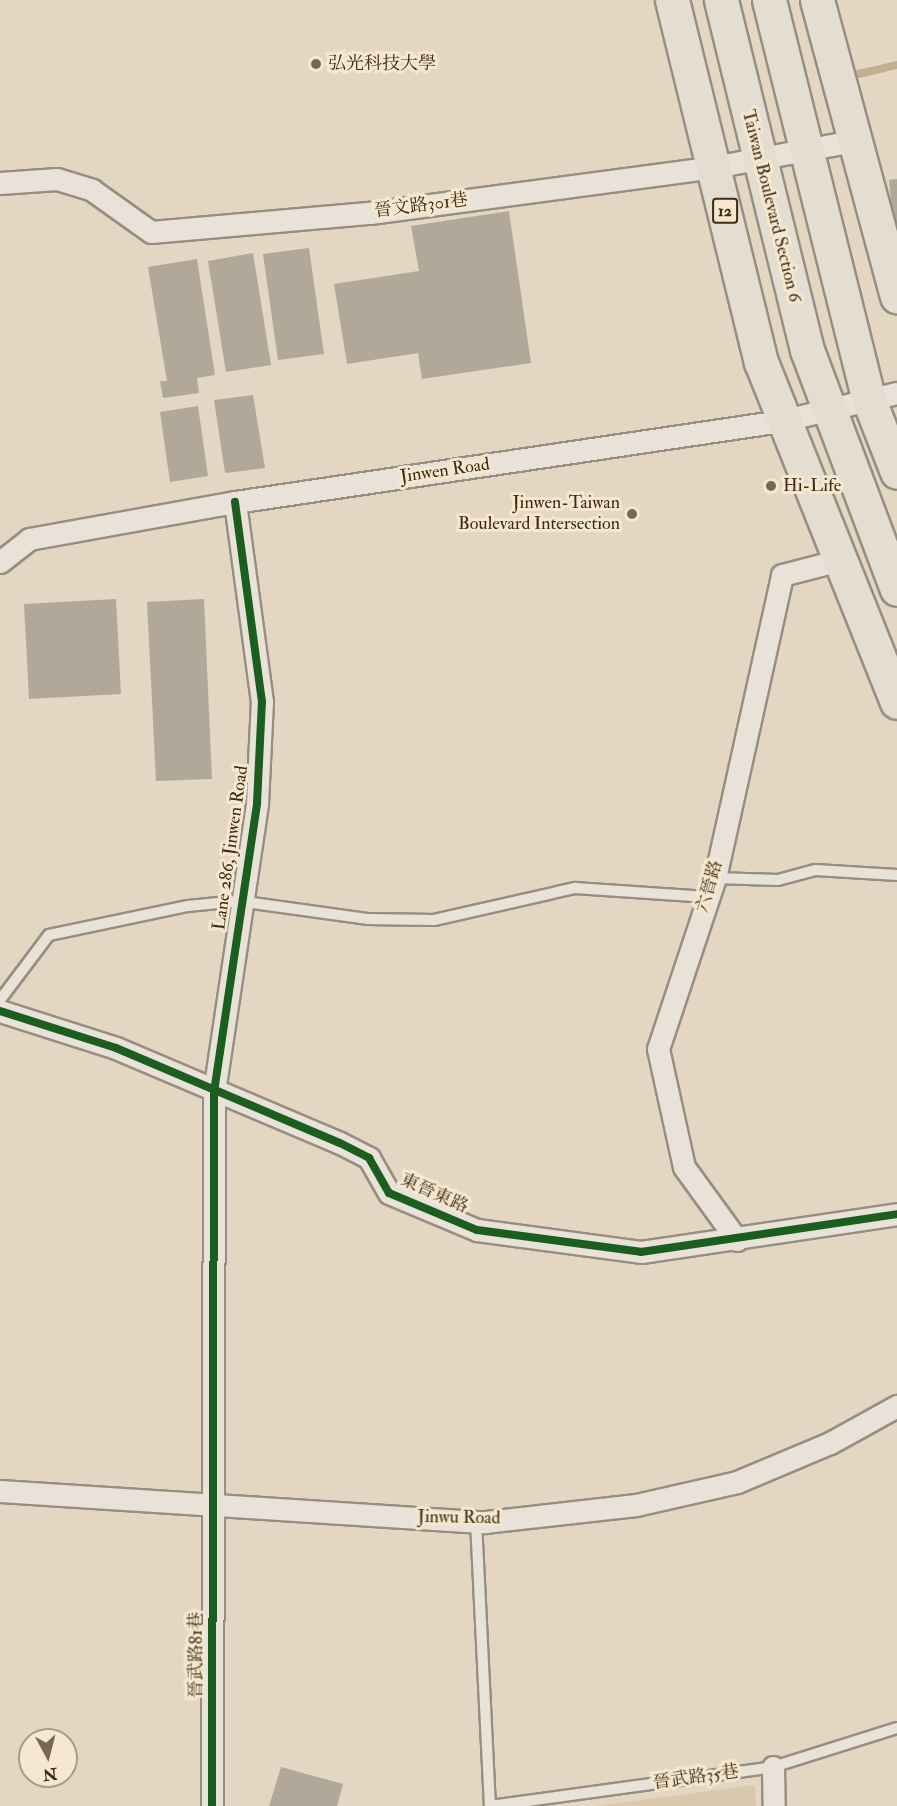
<!DOCTYPE html>
<meta charset="utf-8">
<style>
body{margin:0}
#map{position:relative;width:897px;height:1806px;overflow:hidden;background:#e3d6c3;font-family:"IM FELL Double Pica","Noto Serif TC",serif}
div>[style]{position:absolute}
[style*='--x']{left:calc(var(--x)*1px);top:calc(var(--y)*1px);width:calc(var(--w)*1px);rotate:calc(var(--a)*1deg)}
.green>*{inset:0;background:#dac8ac}
.stream>*{height:8px;margin:-4px;padding:0 4px;transform-origin:4px;border-radius:4px;background:#c2b093}
.building>*{inset:0;background:#b2a899}
.roads{filter:drop-shadow(2px 0 #988e80) drop-shadow(-2px 0 #988e80) drop-shadow(0 2px #988e80) drop-shadow(0 -2px #988e80)}
.lane>*{height:10px;margin:-5px;padding:0 5px;transform-origin:5px;border-radius:5px;background:#e8e2d8}
.street>*{height:21px;margin:-10.5px;padding:0 10.5px;transform-origin:10.5px;border-radius:10.5px;background:#e8e2d8}
.primary>*{height:33px;margin:-16.5px;padding:0 16.5px;transform-origin:16.5px;border-radius:16.5px;background:#e4ddd2}
.cycleway>*{height:8px;margin:-4px;padding:0 4px;transform-origin:4px;border-radius:4px;background:#1b5e20}
.dots>*{width:16px;height:16px;translate:-50% -50%;box-sizing:border-box;border:3px solid #f5e7d0;border-radius:50%}
span{translate:-50% -50%;white-space:nowrap;text-align:center;line-height:1.15;-webkit-text-stroke:6px #f5e7d0;paint-order:stroke}
.shield-label span{padding:2px 4px;background:#f5e7d0;border:2px solid;border-radius:4px;-webkit-text-stroke-width:0}
.shield-label{font-size:16px;color:#3f2c10;font-weight:700}
.poi-label{font-size:18px;color:#3f2c10}
.left{translate:0 -50%;text-align:left}
.right{translate:-100% -50%;text-align:right}
.street-label{font-size:18px;color:#3f2c10}
.north{position:absolute;left:18px;top:1728px;width:60px;height:60px;box-sizing:border-box;background:#f5e7d0;border:2px solid #ac9c83;border-radius:50%;rotate:173deg;font-size:16px;font-weight:700;line-height:24px;text-align:center;color:#3f2c10}
.north::after{content:'';display:block;margin:auto;width:21px;height:27px;background:#78684f;clip-path:polygon(50% 0,100% 100%,50% 72%,0 100%)}
</style>
<div id="map">
<div class="green">
<i style="clip-path:polygon(755px 1785px,756px 1806px,596px 1806px)"></i>
</div>
<div class="stream">
<i style="--x:850;--y:76;--w:48;--a:-13.2"></i>
</div>
<div class="building">
<i style="clip-path:polygon(897px 179px,897px 245px,895px 245px,889px 180px)"></i>
<i style="clip-path:polygon(509px 211px,531px 363px,422px 379px,418px 353px,347px 364px,334px 284px,419px 271px,411px 226px)"></i>
<i style="clip-path:polygon(309px 248px,324px 354px,278px 360px,263px 254px)"></i>
<i style="clip-path:polygon(253px 253px,271px 365px,226px 372px,208px 261px)"></i>
<i style="clip-path:polygon(197px 259px,215px 375px,197px 378px,199px 393px,163px 398px,160px 381px,167px 381px,148px 267px)"></i>
<i style="clip-path:polygon(253px 395px,265px 468px,225px 473px,214px 400px)"></i>
<i style="clip-path:polygon(198px 406px,208px 476px,170px 482px,160px 412px)"></i>
<i style="clip-path:polygon(116px 599px,121px 694px,29px 699px,24px 604px)"></i>
<i style="clip-path:polygon(204px 599px,212px 779px,156px 781px,147px 602px)"></i>
<i style="clip-path:polygon(281px 1767px,343px 1784px,337px 1806px,269px 1806px)"></i>
</div>
<div class="roads">
<div class="lane">
<i style="--x:715;--y:878;--w:63;--a:1.8"></i>
<i style="--x:778;--y:880;--w:39;--a:-15"></i>
<i style="--x:816;--y:870;--w:81;--a:3.5"></i>
<i style="--x:0;--y:1000;--w:81;--a:-53"></i>
<i style="--x:49;--y:935;--w:142;--a:-11.8"></i>
<i style="--x:188;--y:906;--w:50;--a:-5.7"></i>
<i style="--x:238;--y:901;--w:130;--a:7.9"></i>
<i style="--x:367;--y:919;--w:67;--a:0.9"></i>
<i style="--x:434;--y:920;--w:145;--a:-12.8"></i>
<i style="--x:575;--y:888;--w:133;--a:3.9"></i>
<i style="--x:476;--y:1521;--w:285;--a:87.2"></i>
<i style="--x:490;--y:1806;--w:286;--a:-7.8"></i>
<i style="--x:773;--y:1767;--w:130;--a:-17.5"></i>
</div>
<div class="street">
<i style="--x:0;--y:183;--w:57;--a:-4"></i>
<i style="--x:57;--y:179;--w:37;--a:17"></i>
<i style="--x:92;--y:190;--w:72;--a:35.4"></i>
<i style="--x:151;--y:232;--w:220;--a:-5"></i>
<i style="--x:370;--y:213;--w:347;--a:-7.6"></i>
<i style="--x:714;--y:167;--w:141;--a:-10.6"></i>
<i style="--x:0;--y:562;--w:37;--a:-38"></i>
<i style="--x:29;--y:539;--w:209;--a:-10.2"></i>
<i style="--x:235;--y:502;--w:552;--a:-8.44"></i>
<i style="--x:781;--y:421;--w:119;--a:-13.6"></i>
<i style="--x:0;--y:1011;--w:122;--a:17.7"></i>
<i style="--x:116;--y:1048;--w:243;--a:23"></i>
<i style="--x:340;--y:1143;--w:33;--a:27"></i>
<i style="--x:369;--y:1158;--w:40;--a:60.3"></i>
<i style="--x:389;--y:1193;--w:95;--a:22.8"></i>
<i style="--x:477;--y:1230;--w:165;--a:7.6"></i>
<i style="--x:641;--y:1252;--w:259;--a:-8.4"></i>
<i style="--x:737;--y:1240;--w:90;--a:-126"></i>
<i style="--x:684;--y:1167;--w:121;--a:-102.4"></i>
<i style="--x:658;--y:1049;--w:180;--a:-71.6"></i>
<i style="--x:715;--y:878;--w:310;--a:-77.5"></i>
<i style="--x:782;--y:575;--w:60;--a:-14.5"></i>
<i style="--x:0;--y:1491;--w:486;--a:3.7"></i>
<i style="--x:485;--y:1522;--w:152;--a:-6.4"></i>
<i style="--x:636;--y:1505;--w:104;--a:-12.8"></i>
<i style="--x:737;--y:1482;--w:101;--a:-22.8"></i>
<i style="--x:830;--y:1443;--w:77;--a:-28.9"></i>
<i style="--x:773;--y:1767;--w:39;--a:89"></i>
<i style="--x:212;--y:1806;--w:714;--a:-89.84"></i>
<i style="--x:214;--y:1092;--w:292;--a:-81.5"></i>
<i style="--x:257;--y:803;--w:101;--a:-87.2"></i>
<i style="--x:262;--y:702;--w:202;--a:-97.7"></i>
</div>
<div class="primary">
<i style="--x:672;--y:0;--w:373;--a:76.2"></i>
<i style="--x:761;--y:362;--w:366;--a:68.2"></i>
<i style="--x:721;--y:0;--w:360;--a:76.2"></i>
<i style="--x:807;--y:350;--w:255;--a:69.4"></i>
<i style="--x:769;--y:0;--w:412;--a:76"></i>
<i style="--x:869;--y:400;--w:77;--a:68.7"></i>
<i style="--x:817;--y:0;--w:307;--a:74.9"></i>
</div>
</div>
<div class="cycleway">
<i style="--x:0;--y:1011;--w:122;--a:17.7"></i>
<i style="--x:116;--y:1048;--w:243;--a:23"></i>
<i style="--x:340;--y:1143;--w:33;--a:27"></i>
<i style="--x:369;--y:1158;--w:40;--a:60.3"></i>
<i style="--x:389;--y:1193;--w:95;--a:22.8"></i>
<i style="--x:477;--y:1230;--w:165;--a:7.6"></i>
<i style="--x:641;--y:1252;--w:259;--a:-8.4"></i>
<i style="--x:212;--y:1806;--w:714;--a:-89.84"></i>
<i style="--x:214;--y:1092;--w:292;--a:-81.5"></i>
<i style="--x:257;--y:803;--w:101;--a:-87.2"></i>
<i style="--x:262;--y:702;--w:202;--a:-97.7"></i>
</div>
<div class="dots">
<i style="left:316px;top:64px;background:#78684f"></i>
<i style="left:771px;top:486px;background:#78684f"></i>
<i style="left:632px;top:514px;background:#78684f"></i>
</div>
<div class="shield-label">
<span style="left:725px;top:211px">12</span>
</div>
<div class="poi-label">
<span class="left" style="left:328px;top:64px">弘光科技大學</span>
<span class="left" style="left:783px;top:486px">Hi-Life</span>
<span class="right" style="left:620px;top:514px">Jinwen-Taiwan<br>Boulevard Intersection</span>
</div>
<div class="street-label">
<span style="left:421px;top:206px;rotate:-7deg">晉文路301巷</span>
<span style="left:771px;top:206px;rotate:76deg">Taiwan Boulevard Section 6</span>
<span style="left:445px;top:471px;rotate:-8deg">Jinwen Road</span>
<span style="left:231px;top:848px;rotate:-82deg">Lane 286, Jinwen Road</span>
<span style="left:710px;top:887px;rotate:-74deg">六晉路</span>
<span style="left:434px;top:1194px;rotate:24deg">東晉東路</span>
<span style="left:459px;top:1518px;rotate:1deg">Jinwu Road</span>
<span style="left:197px;top:1655px;rotate:-90deg">晉武路81巷</span>
<span style="left:696px;top:1778px;rotate:-8deg">晉武路35巷</span>
</div>
<div class="north">N</div>
</div>
